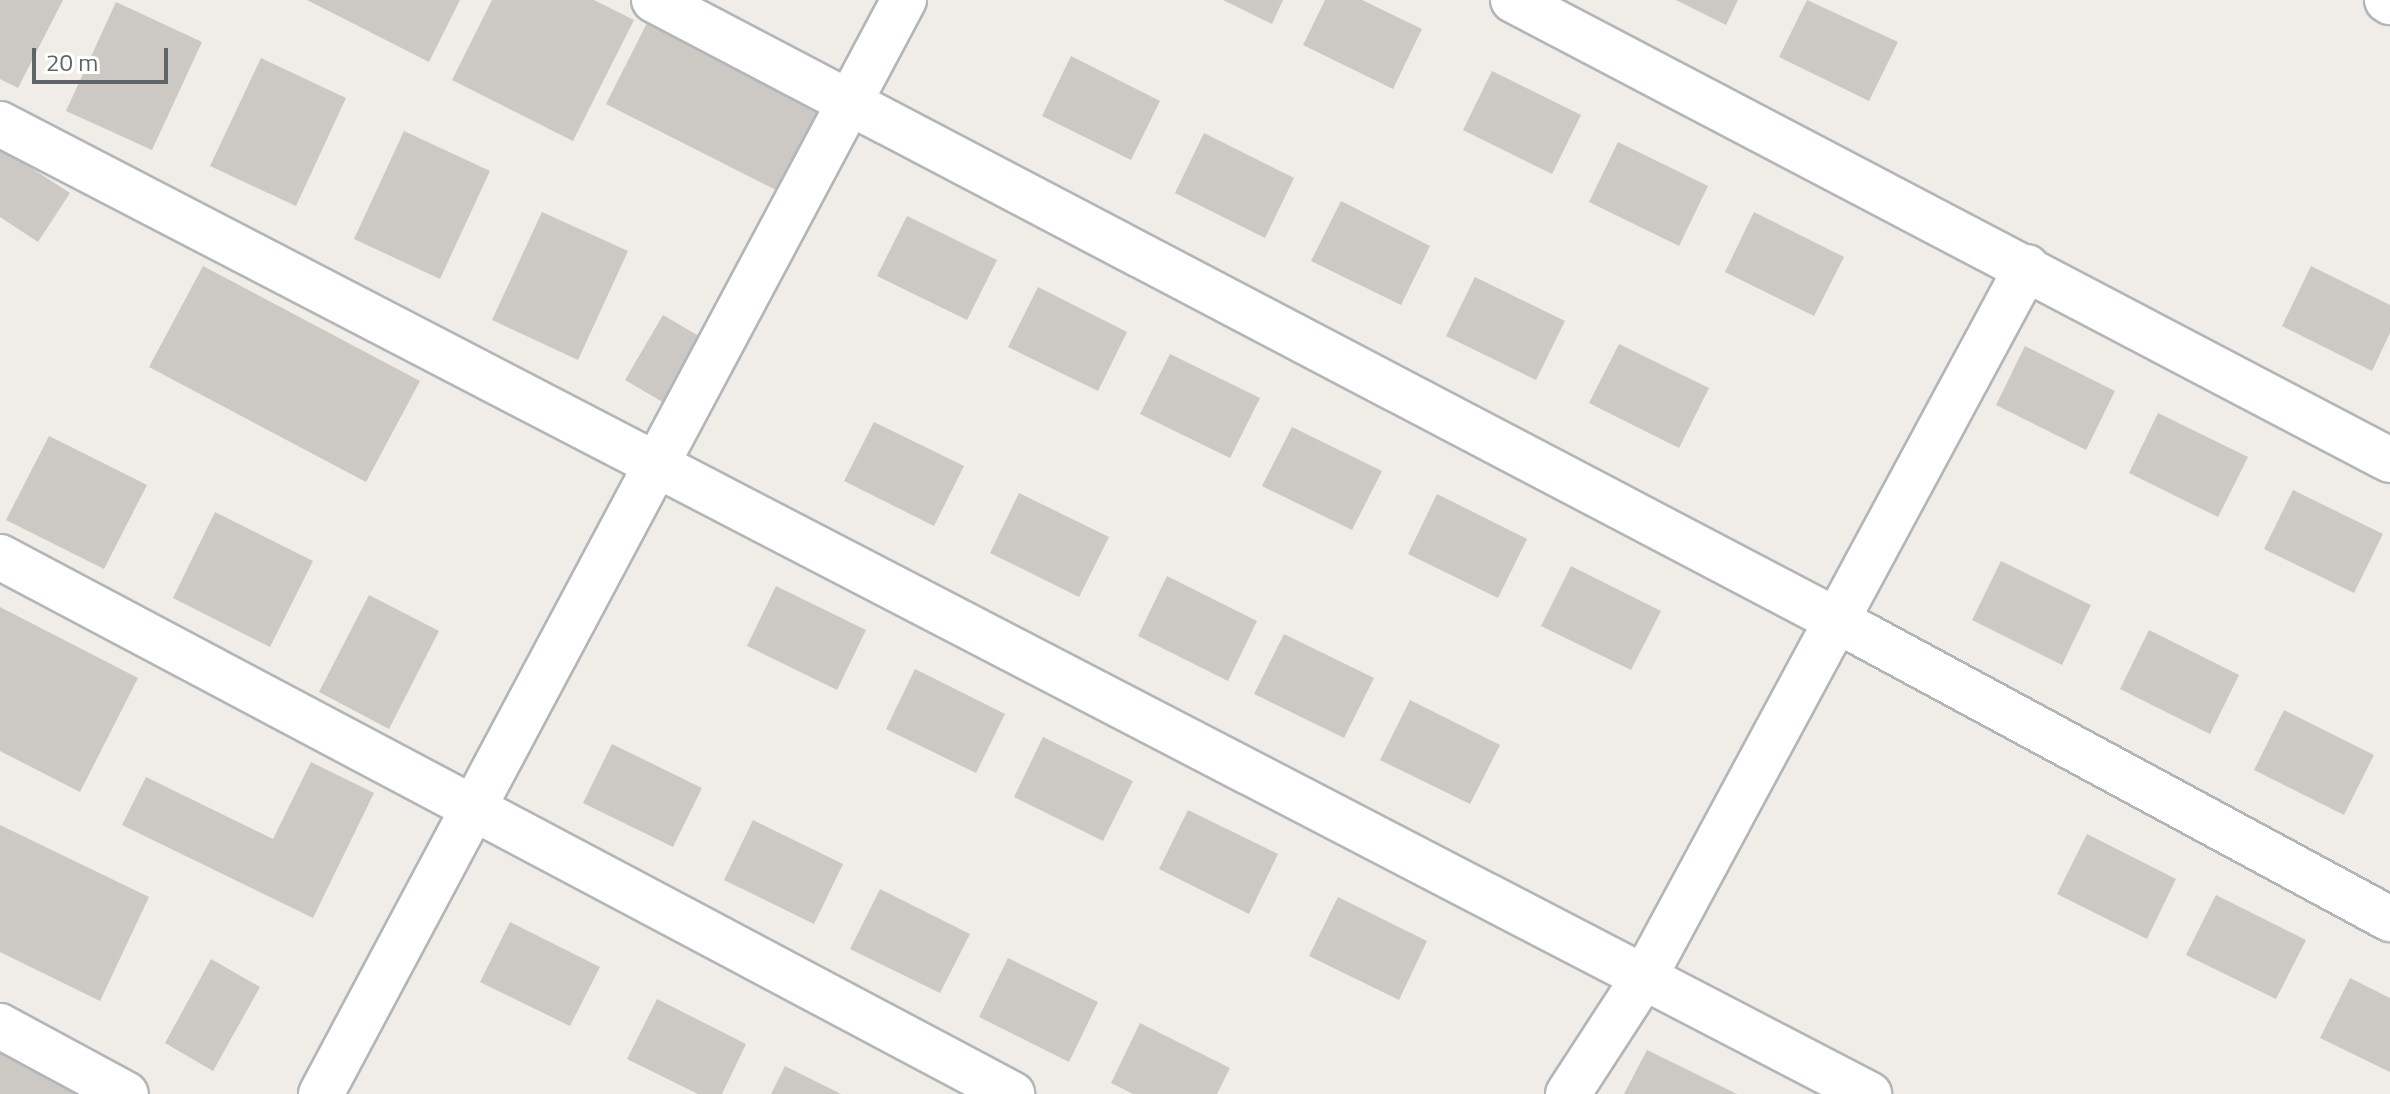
<!DOCTYPE html>
<style>
body{margin:0}
#map{position:relative;width:2390px;height:1094px;overflow:hidden;background:#f0ede8;font-family:"Titillium Web",sans-serif}
div>[style]{position:absolute}
[style*='--x']{left:calc(var(--x)*1px);top:calc(var(--y)*1px);width:calc(var(--w)*1px);rotate:calc(var(--a)*1deg)}
.building>*{inset:0;background:#ccc8c4}
.roads{filter:drop-shadow(2px 0 #b3b6b9) drop-shadow(-2px 0 #b3b6b9) drop-shadow(0 2px #b3b6b9) drop-shadow(0 -2px #b3b6b9)}
.minor>*{height:44px;margin:-22px;padding:0 22px;transform-origin:22px;border-radius:22px;background:#fff}
.tertiary>*{height:44px;margin:-22px;padding:0 22px;transform-origin:22px;border-radius:22px;background:#fff}
span{translate:-50% -50%;white-space:nowrap;text-align:center;line-height:1.15;-webkit-text-stroke:6px #fff;paint-order:stroke}
.scale{position:absolute;left:32px;top:48px;width:136px;height:36px;box-sizing:border-box;border:4px solid #5f6467;border-top:0;padding-left:10px;font-size:24px;line-height:28px;white-space:nowrap;color:#5f6467;-webkit-text-stroke:6px #fff;paint-order:stroke}
</style>
<div id="map">
<div class="building">
<i style="clip-path:polygon(0 0,63px 0,18px 88px,0 79px)"></i>
<i style="clip-path:polygon(307px 0,460px 0,429px 62px)"></i>
<i style="clip-path:polygon(492px 0,594px 0,634px 20px,573px 141px,452px 80px)"></i>
<i style="clip-path:polygon(1223px 0,1283px 0,1272px 24px)"></i>
<i style="clip-path:polygon(1325px 0,1362px 0,1422px 29px,1393px 89px,1303px 45px)"></i>
<i style="clip-path:polygon(1676px 0,1738px 0,1726px 25px)"></i>
<i style="clip-path:polygon(1807px 0,1898px 42px,1869px 101px,1779px 57px)"></i>
<i style="clip-path:polygon(116px 2px,202px 42px,152px 150px,66px 111px)"></i>
<i style="clip-path:polygon(649px 19px,821px 107px,778px 191px,606px 104px)"></i>
<i style="clip-path:polygon(1071px 56px,1160px 101px,1131px 160px,1042px 116px)"></i>
<i style="clip-path:polygon(261px 58px,346px 98px,296px 206px,210px 166px)"></i>
<i style="clip-path:polygon(1492px 71px,1581px 115px,1552px 174px,1463px 130px)"></i>
<i style="clip-path:polygon(404px 131px,490px 171px,440px 279px,354px 239px)"></i>
<i style="clip-path:polygon(1204px 133px,1294px 178px,1265px 238px,1175px 193px)"></i>
<i style="clip-path:polygon(1618px 142px,1708px 186px,1679px 246px,1589px 202px)"></i>
<i style="clip-path:polygon(0 148px,70px 193px,38px 242px,0 217px)"></i>
<i style="clip-path:polygon(1341px 201px,1430px 246px,1401px 305px,1311px 261px)"></i>
<i style="clip-path:polygon(542px 212px,628px 251px,578px 360px,492px 320px)"></i>
<i style="clip-path:polygon(1754px 212px,1844px 257px,1814px 316px,1725px 272px)"></i>
<i style="clip-path:polygon(907px 216px,997px 260px,967px 320px,877px 276px)"></i>
<i style="clip-path:polygon(203px 266px,420px 381px,366px 482px,149px 367px)"></i>
<i style="clip-path:polygon(2311px 266px,2390px 305px,2390px 333px,2372px 371px,2282px 326px)"></i>
<i style="clip-path:polygon(1475px 277px,1565px 321px,1536px 380px,1446px 336px)"></i>
<i style="clip-path:polygon(1038px 287px,1127px 332px,1098px 391px,1008px 347px)"></i>
<i style="clip-path:polygon(663px 315px,704px 339px,666px 404px,625px 380px)"></i>
<i style="clip-path:polygon(1619px 344px,1709px 388px,1679px 448px,1589px 403px)"></i>
<i style="clip-path:polygon(2025px 346px,2115px 391px,2086px 450px,1996px 405px)"></i>
<i style="clip-path:polygon(1170px 354px,1260px 398px,1230px 458px,1140px 414px)"></i>
<i style="clip-path:polygon(2158px 413px,2248px 457px,2218px 517px,2129px 473px)"></i>
<i style="clip-path:polygon(874px 422px,964px 466px,934px 526px,844px 481px)"></i>
<i style="clip-path:polygon(1292px 427px,1382px 471px,1352px 530px,1262px 486px)"></i>
<i style="clip-path:polygon(49px 436px,147px 485px,104px 569px,6px 520px)"></i>
<i style="clip-path:polygon(2293px 490px,2383px 534px,2354px 593px,2264px 549px)"></i>
<i style="clip-path:polygon(1019px 493px,1109px 537px,1079px 597px,990px 553px)"></i>
<i style="clip-path:polygon(1437px 494px,1527px 539px,1498px 598px,1408px 554px)"></i>
<i style="clip-path:polygon(215px 512px,313px 561px,270px 647px,173px 598px)"></i>
<i style="clip-path:polygon(2001px 561px,2091px 605px,2062px 665px,1972px 620px)"></i>
<i style="clip-path:polygon(1571px 566px,1661px 611px,1631px 670px,1541px 626px)"></i>
<i style="clip-path:polygon(1167px 576px,1257px 621px,1228px 681px,1138px 636px)"></i>
<i style="clip-path:polygon(776px 586px,866px 630px,837px 690px,747px 646px)"></i>
<i style="clip-path:polygon(369px 595px,439px 631px,389px 729px,319px 692px)"></i>
<i style="clip-path:polygon(0 607px,138px 678px,80px 792px,0 751px)"></i>
<i style="clip-path:polygon(2149px 630px,2239px 675px,2210px 734px,2120px 689px)"></i>
<i style="clip-path:polygon(1284px 634px,1374px 678px,1344px 738px,1254px 694px)"></i>
<i style="clip-path:polygon(915px 669px,1005px 714px,976px 773px,886px 729px)"></i>
<i style="clip-path:polygon(1410px 700px,1500px 745px,1470px 804px,1380px 760px)"></i>
<i style="clip-path:polygon(2284px 710px,2374px 755px,2344px 815px,2254px 770px)"></i>
<i style="clip-path:polygon(1043px 737px,1133px 781px,1103px 841px,1014px 797px)"></i>
<i style="clip-path:polygon(612px 744px,702px 788px,673px 847px,583px 803px)"></i>
<i style="clip-path:polygon(311px 762px,374px 793px,313px 918px,122px 825px,146px 777px,273px 839px)"></i>
<i style="clip-path:polygon(1188px 810px,1278px 854px,1249px 914px,1159px 869px)"></i>
<i style="clip-path:polygon(753px 820px,843px 864px,814px 924px,724px 880px)"></i>
<i style="clip-path:polygon(0 825px,149px 897px,100px 1001px,0 952px)"></i>
<i style="clip-path:polygon(2087px 834px,2176px 879px,2147px 939px,2057px 894px)"></i>
<i style="clip-path:polygon(880px 889px,970px 934px,940px 993px,850px 949px)"></i>
<i style="clip-path:polygon(2216px 895px,2306px 940px,2276px 999px,2186px 955px)"></i>
<i style="clip-path:polygon(1338px 897px,1427px 941px,1399px 1000px,1309px 956px)"></i>
<i style="clip-path:polygon(510px 922px,600px 967px,570px 1026px,480px 982px)"></i>
<i style="clip-path:polygon(1008px 958px,1098px 1002px,1069px 1062px,979px 1017px)"></i>
<i style="clip-path:polygon(211px 959px,260px 987px,213px 1071px,165px 1043px)"></i>
<i style="clip-path:polygon(2350px 978px,2390px 998px,2390px 1072px,2320px 1038px)"></i>
<i style="clip-path:polygon(657px 999px,746px 1044px,722px 1094px,698px 1094px,627px 1059px)"></i>
<i style="clip-path:polygon(1140px 1023px,1230px 1068px,1217px 1094px,1133px 1094px,1111px 1083px)"></i>
<i style="clip-path:polygon(0 1049px,83px 1094px,0 1094px)"></i>
<i style="clip-path:polygon(1647px 1050px,1737px 1094px,1624px 1094px)"></i>
<i style="clip-path:polygon(785px 1066px,841px 1094px,771px 1094px)"></i>
</div>
<div class="roads">
<div class="minor">
<i style="--x:654;--y:0;--w:1335;--a:27.68"></i>
<i style="--x:1836;--y:620;--w:630;--a:28.36"></i>
<i style="--x:1513;--y:0;--w:990;--a:27.68"></i>
<i style="--x:2387;--y:0;--w:4;--a:34"></i>
<i style="--x:0;--y:124;--w:2106;--a:27.43"></i>
<i style="--x:0;--y:557;--w:1146;--a:27.95"></i>
<i style="--x:0;--y:1026;--w:143;--a:28.4"></i>
<i style="--x:1568;--y:1094;--w:143;--a:-57"></i>
<i style="--x:1646;--y:974;--w:803;--a:-61.68"></i>
</div>
<div class="tertiary">
<i style="--x:321;--y:1094;--w:1240;--a:-61.95"></i>
</div>
</div>
<div class="scale">20 m</div>
</div>
